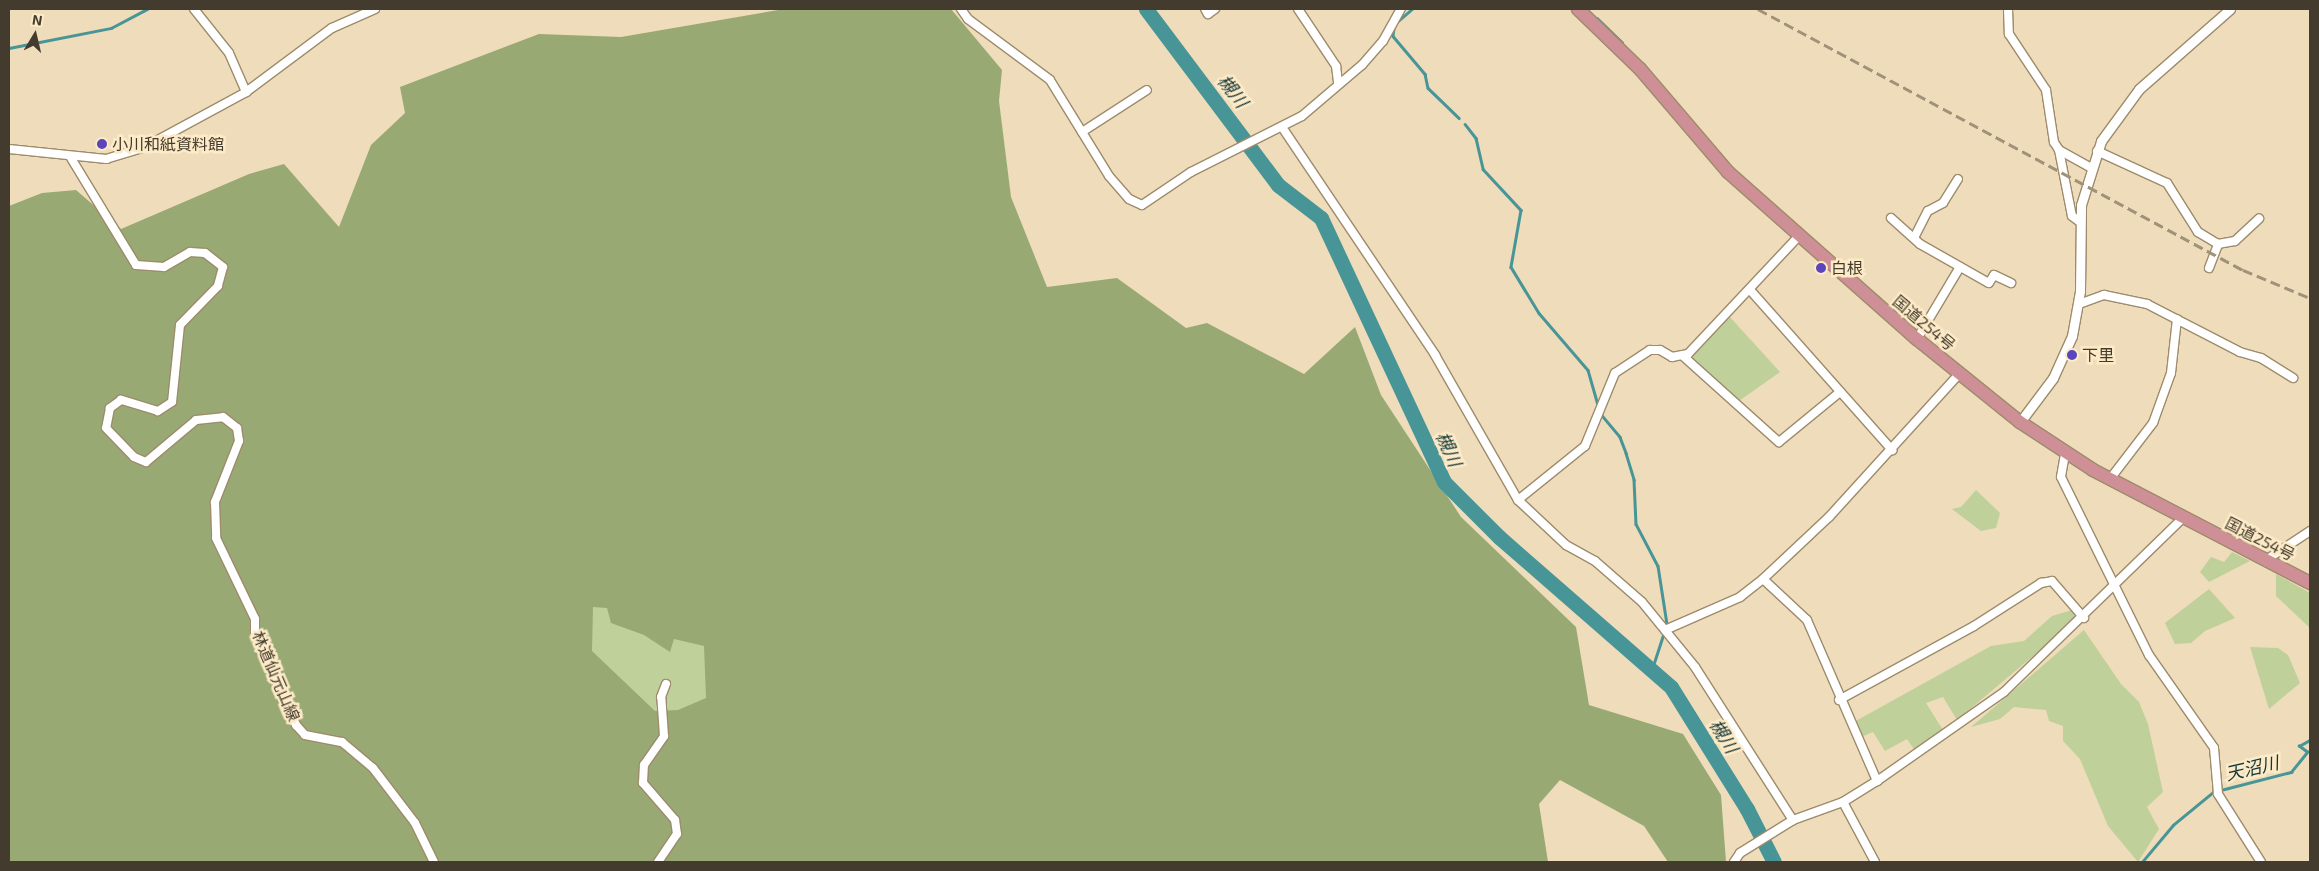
<!DOCTYPE html>
<meta charset="utf-8">
<style>
body{margin:0}
#map{position:relative;width:2319px;height:871px;overflow:hidden;background:#efdcba;font-family:"Exo 2","Noto Sans JP",sans-serif}
div>[style]{position:absolute}
[style*='--x']{left:calc(var(--x)*1px);top:calc(var(--y)*1px);width:calc(var(--w)*1px);rotate:calc(var(--a)*1deg)}
.green>*{inset:0;background:#bfd09b}
.forest>*{inset:0;background:#99a974}
.stream>*{height:2.5px;margin:-1.25px;padding:0 1.25px;transform-origin:1.25px;border-radius:1.25px;background:#489597}
.river>*{height:15px;margin:-7.5px;padding:0 7.5px;transform-origin:7.5px;border-radius:7.5px;background:#489597}
.roads{filter:drop-shadow(1px 0 #9d8b6c) drop-shadow(-1px 0 #9d8b6c) drop-shadow(0 1px #9d8b6c) drop-shadow(0 -1px #9d8b6c)}
.minor>*{height:8px;margin:-4px;padding:0 4px;transform-origin:4px;border-radius:4px;background:#fff}
.tertiary>*{height:9px;margin:-4.5px;padding:0 4.5px;transform-origin:4.5px;border-radius:4.5px;background:#fff}
.trunk>*{height:12px;margin:-6px;padding:0 6px;transform-origin:6px;border-radius:6px;background:#ce9096}
.rail>*{height:2.5px;margin-top:-1.25px;transform-origin:0;background:repeating-linear-gradient(90deg,#9f9279 0 10px,transparent 0 15px)}
.dots>*{width:14px;height:14px;translate:-50% -50%;box-sizing:border-box;border:2px solid #fdeac7;border-radius:50%}
span{translate:-50% -50%;white-space:nowrap;text-align:center;line-height:1.15;-webkit-text-stroke:5px #fdeac7;paint-order:stroke}
.poi-label{font-size:16px;color:#433b2d}
.left{translate:0 -50%;text-align:left}
.street-label{font-size:16px;color:#433b2d}
.water-label{font-size:18px;color:#123839;font-style:italic}
.frame{position:absolute;inset:0;border:10px solid #433b2d;pointer-events:none}
.north{position:absolute;left:10px;top:10px;width:50px;height:50px;-webkit-text-stroke:4px #fdeac7;paint-order:stroke;rotate:9deg;font-size:14px;font-weight:700;line-height:20px;text-align:center;color:#433b2d}
.north::after{content:'';display:block;margin:auto;width:18px;height:22px;background:#433b2d;clip-path:polygon(50% 0,100% 100%,50% 72%,0 100%)}
</style>
<div id="map">
<div class="green">
<i style="clip-path:polygon(1729px 316px,1780px 372px,1739px 401px,1693px 361px,1693px 354px)"></i>
<i style="clip-path:polygon(1976px 490px,2000px 513px,1996px 528px,1981px 531px,1952px 509px,1961px 507px)"></i>
<i style="clip-path:polygon(2232px 552px,2250px 561px,2209px 582px,2200px 572px,2211px 557px,2224px 562px)"></i>
<i style="clip-path:polygon(2276px 574px,2310px 593px,2310px 628px,2276px 596px)"></i>
<i style="clip-path:polygon(2209px 589px,2235px 618px,2205px 631px,2191px 643px,2175px 644px,2165px 623px)"></i>
<i style="clip-path:polygon(583px 590px,708px 640px,721px 680px,687px 779px,581px 641px)"></i>
<i style="clip-path:polygon(2072px 610px,2076px 620px,1957px 720px,1943px 697px,1926px 703px,1943px 730px,1915px 751px,1907px 739px,1885px 751px,1873px 732px,1861px 737px,1854px 722px,1991px 646px,2024px 641px,2052px 616px)"></i>
<i style="clip-path:polygon(2084px 630px,2121px 684px,2139px 702px,2148px 724px,2163px 792px,2147px 807px,2159px 829px,2138px 862px,2108px 826px,2080px 759px,2063px 741px,2063px 726px,2049px 721px,2046px 710px,2014px 707px,2000px 719px,1971px 727px)"></i>
<i style="clip-path:polygon(2250px 647px,2278px 648px,2288px 655px,2300px 683px,2269px 709px)"></i>
</div>
<div class="forest">
<i style="clip-path:polygon(evenodd,784px 9px,951px 9px,1002px 70px,999px 101px,1011px 197px,1047px 287px,1117px 278px,1186px 328px,1207px 323px,1304px 374px,1355px 327px,1381px 395px,1461px 517px,1576px 627px,1589px 705px,1683px 734px,1721px 795px,1726px 862px,1668px 862px,1644px 826px,1560px 780px,1539px 804px,1548px 862px,9px 862px,9px 206px,42px 193px,76px 190px,121px 229px,249px 174px,284px 164px,339px 227px,371px 145px,405px 113px,400px 87px,539px 34px,621px 37px,784px 9px,593px 607px,607px 608px,611px 623px,644px 635px,670px 652px,674px 639px,704px 646px,706px 698px,678px 710px,655px 711px,592px 651px,593px 607px)"></i>
</div>
<div class="stream">
<i style="--x:1597;--y:18;--w:35;--a:44"></i>
<i style="--x:1398;--y:21;--w:18;--a:-41"></i>
<i style="--x:1394;--y:28;--w:8;--a:97"></i>
<i style="--x:1393;--y:36;--w:50;--a:49.9"></i>
<i style="--x:1425;--y:74;--w:14;--a:78"></i>
<i style="--x:1428;--y:88;--w:43;--a:44.1"></i>
<i style="--x:9;--y:48;--w:104;--a:-11.1"></i>
<i style="--x:111;--y:28;--w:41;--a:-27.8"></i>
<i style="--x:1465;--y:124;--w:18;--a:52"></i>
<i style="--x:1476;--y:138;--w:32;--a:77"></i>
<i style="--x:1483;--y:169;--w:56;--a:47.2"></i>
<i style="--x:1521;--y:210;--w:58;--a:100"></i>
<i style="--x:1511;--y:267;--w:54;--a:58.7"></i>
<i style="--x:1539;--y:313;--w:75;--a:49.3"></i>
<i style="--x:1588;--y:370;--w:40;--a:74"></i>
<i style="--x:1600;--y:413;--w:31;--a:50"></i>
<i style="--x:1620;--y:437;--w:17;--a:69"></i>
<i style="--x:1626;--y:453;--w:28;--a:73"></i>
<i style="--x:1634;--y:480;--w:44;--a:87.4"></i>
<i style="--x:1636;--y:524;--w:47;--a:62.4"></i>
<i style="--x:1658;--y:566;--w:59;--a:81.2"></i>
<i style="--x:1652;--y:669;--w:38;--a:-72"></i>
<i style="--x:2142;--y:862;--w:48;--a:-50"></i>
<i style="--x:2173;--y:825;--w:52;--a:-39.5"></i>
<i style="--x:2213;--y:792;--w:81;--a:-14.4"></i>
<i style="--x:2291;--y:772;--w:26;--a:-51"></i>
<i style="--x:2307;--y:752;--w:10;--a:-143"></i>
<i style="--x:2299;--y:746;--w:13;--a:-29"></i>
</div>
<div class="river">
<i style="--x:1146;--y:9;--w:220;--a:53.1"></i>
<i style="--x:1278;--y:185;--w:54;--a:37.5"></i>
<i style="--x:1321;--y:218;--w:291;--a:65"></i>
<i style="--x:1444;--y:482;--w:78;--a:45"></i>
<i style="--x:1499;--y:537;--w:228;--a:41.1"></i>
<i style="--x:1671;--y:687;--w:144;--a:58.1"></i>
<i style="--x:1747;--y:809;--w:59;--a:63"></i>
</div>
<div class="roads">
<div class="minor">
<i style="--x:194;--y:9;--w:56;--a:51.5"></i>
<i style="--x:229;--y:53;--w:43;--a:66.4"></i>
<i style="--x:961;--y:9;--w:12;--a:55"></i>
<i style="--x:968;--y:19;--w:102;--a:36.6"></i>
<i style="--x:1050;--y:80;--w:113;--a:58.4"></i>
<i style="--x:1109;--y:176;--w:30;--a:49"></i>
<i style="--x:1129;--y:199;--w:14;--a:25"></i>
<i style="--x:1142;--y:205;--w:59;--a:-34"></i>
<i style="--x:1191;--y:172;--w:124;--a:-26.8"></i>
<i style="--x:1302;--y:116;--w:79;--a:-40.4"></i>
<i style="--x:1362;--y:65;--w:32;--a:-49"></i>
<i style="--x:1383;--y:41;--w:37;--a:-61"></i>
<i style="--x:1205;--y:9;--w:6;--a:59"></i>
<i style="--x:1208;--y:14;--w:9;--a:-36"></i>
<i style="--x:1298;--y:9;--w:69;--a:56.3"></i>
<i style="--x:1336;--y:66;--w:16;--a:83"></i>
<i style="--x:2008;--y:9;--w:25;--a:88"></i>
<i style="--x:2009;--y:34;--w:67;--a:56.5"></i>
<i style="--x:2046;--y:90;--w:53;--a:81.3"></i>
<i style="--x:2054;--y:142;--w:9;--a:58"></i>
<i style="--x:2059;--y:150;--w:35;--a:29"></i>
<i style="--x:1282;--y:127;--w:275;--a:56.1"></i>
<i style="--x:1435;--y:355;--w:167;--a:60.2"></i>
<i style="--x:1518;--y:500;--w:66;--a:43.2"></i>
<i style="--x:1566;--y:545;--w:33;--a:29"></i>
<i style="--x:1595;--y:561;--w:62;--a:41.1"></i>
<i style="--x:1642;--y:602;--w:84;--a:50.8"></i>
<i style="--x:1695;--y:667;--w:182;--a:57.4"></i>
<i style="--x:1082;--y:132;--w:77;--a:-32.9"></i>
<i style="--x:9;--y:149;--w:98;--a:5.9"></i>
<i style="--x:106;--y:159;--w:39;--a:-17"></i>
<i style="--x:143;--y:148;--w:117;--a:-28.5"></i>
<i style="--x:246;--y:92;--w:107;--a:-36.7"></i>
<i style="--x:332;--y:28;--w:47;--a:-23.8"></i>
<i style="--x:2059;--y:150;--w:67;--a:78.9"></i>
<i style="--x:2072;--y:216;--w:10;--a:37"></i>
<i style="--x:2097;--y:151;--w:77;--a:24.6"></i>
<i style="--x:2167;--y:183;--w:58;--a:57.7"></i>
<i style="--x:2198;--y:232;--w:23;--a:31"></i>
<i style="--x:71;--y:158;--w:125;--a:58.7"></i>
<i style="--x:136;--y:265;--w:28;--a:4"></i>
<i style="--x:164;--y:267;--w:30;--a:-30"></i>
<i style="--x:190;--y:252;--w:15;--a:4"></i>
<i style="--x:205;--y:253;--w:23;--a:38"></i>
<i style="--x:223;--y:267;--w:20;--a:105"></i>
<i style="--x:218;--y:286;--w:54;--a:134.3"></i>
<i style="--x:180;--y:325;--w:77;--a:95.9"></i>
<i style="--x:172;--y:402;--w:17;--a:147"></i>
<i style="--x:158;--y:411;--w:39;--a:-163"></i>
<i style="--x:121;--y:400;--w:14;--a:144"></i>
<i style="--x:110;--y:408;--w:20;--a:101"></i>
<i style="--x:106;--y:428;--w:40;--a:46"></i>
<i style="--x:134;--y:457;--w:13;--a:23"></i>
<i style="--x:146;--y:462;--w:65;--a:-40"></i>
<i style="--x:196;--y:420;--w:27;--a:-6"></i>
<i style="--x:223;--y:417;--w:18;--a:38"></i>
<i style="--x:237;--y:428;--w:13;--a:81"></i>
<i style="--x:239;--y:441;--w:66;--a:111.5"></i>
<i style="--x:215;--y:502;--w:36;--a:88"></i>
<i style="--x:216;--y:538;--w:90;--a:64.3"></i>
<i style="--x:255;--y:619;--w:13;--a:90"></i>
<i style="--x:255;--y:632;--w:102;--a:66.2"></i>
<i style="--x:296;--y:725;--w:13;--a:48"></i>
<i style="--x:305;--y:735;--w:38;--a:11"></i>
<i style="--x:342;--y:742;--w:40;--a:40"></i>
<i style="--x:373;--y:768;--w:69;--a:52.6"></i>
<i style="--x:415;--y:823;--w:43;--a:64"></i>
<i style="--x:1891;--y:218;--w:39;--a:42"></i>
<i style="--x:1920;--y:244;--w:79;--a:29.5"></i>
<i style="--x:1989;--y:283;--w:9;--a:-58"></i>
<i style="--x:1994;--y:275;--w:19;--a:25"></i>
<i style="--x:1915;--y:236;--w:28;--a:-63"></i>
<i style="--x:1928;--y:211;--w:17;--a:-28"></i>
<i style="--x:1943;--y:203;--w:28;--a:-58"></i>
<i style="--x:2209;--y:268;--w:26;--a:-69"></i>
<i style="--x:2218;--y:244;--w:17;--a:-10"></i>
<i style="--x:2235;--y:241;--w:33;--a:-43"></i>
<i style="--x:1751;--y:291;--w:213;--a:48.4"></i>
<i style="--x:2079;--y:304;--w:27;--a:-20"></i>
<i style="--x:2104;--y:295;--w:44;--a:11.8"></i>
<i style="--x:2147;--y:304;--w:105;--a:27.3"></i>
<i style="--x:2240;--y:352;--w:22;--a:16"></i>
<i style="--x:2261;--y:358;--w:38;--a:32"></i>
<i style="--x:1917;--y:339;--w:84;--a:-59.2"></i>
<i style="--x:1683;--y:356;--w:129;--a:41.9"></i>
<i style="--x:1779;--y:442;--w:79;--a:-39.3"></i>
<i style="--x:2065;--y:454;--w:23;--a:100"></i>
<i style="--x:2061;--y:477;--w:199;--a:63.7"></i>
<i style="--x:2149;--y:655;--w:113;--a:55"></i>
<i style="--x:2214;--y:748;--w:46;--a:85"></i>
<i style="--x:2218;--y:794;--w:80;--a:57.7"></i>
<i style="--x:2110;--y:479;--w:71;--a:-52.5"></i>
<i style="--x:2153;--y:423;--w:53;--a:-70.2"></i>
<i style="--x:2171;--y:373;--w:54;--a:-83.7"></i>
<i style="--x:1518;--y:500;--w:86;--a:-38.9"></i>
<i style="--x:1585;--y:446;--w:79;--a:-67.7"></i>
<i style="--x:1615;--y:373;--w:42;--a:-33.3"></i>
<i style="--x:1650;--y:350;--w:10;--a:0"></i>
<i style="--x:1660;--y:350;--w:14;--a:30"></i>
<i style="--x:1672;--y:357;--w:16;--a:-11"></i>
<i style="--x:1688;--y:354;--w:162;--a:-46.8"></i>
<i style="--x:2266;--y:560;--w:53;--a:-33.4"></i>
<i style="--x:1763;--y:579;--w:60;--a:43"></i>
<i style="--x:1807;--y:620;--w:176;--a:66.5"></i>
<i style="--x:1665;--y:630;--w:82;--a:-23.7"></i>
<i style="--x:1740;--y:597;--w:29;--a:-38"></i>
<i style="--x:1763;--y:579;--w:91;--a:-43.2"></i>
<i style="--x:1829;--y:517;--w:195;--a:-47.7"></i>
<i style="--x:1839;--y:700;--w:154;--a:-28.7"></i>
<i style="--x:1974;--y:626;--w:80;--a:-32.7"></i>
<i style="--x:2041;--y:583;--w:11;--a:-10"></i>
<i style="--x:2052;--y:581;--w:49;--a:49.1"></i>
<i style="--x:1843;--y:802;--w:68;--a:61.9"></i>
<i style="--x:658;--y:862;--w:34;--a:-56"></i>
<i style="--x:677;--y:834;--w:14;--a:-98"></i>
<i style="--x:675;--y:820;--w:49;--a:-130.9"></i>
<i style="--x:643;--y:783;--w:18;--a:-87"></i>
<i style="--x:644;--y:765;--w:35;--a:-55"></i>
<i style="--x:664;--y:736;--w:39;--a:-94"></i>
<i style="--x:661;--y:697;--w:14;--a:-69"></i>
<i style="--x:1734;--y:862;--w:11;--a:-56"></i>
<i style="--x:1740;--y:853;--w:62;--a:-31.9"></i>
<i style="--x:1793;--y:820;--w:53;--a:-19.8"></i>
<i style="--x:1843;--y:802;--w:40;--a:-32"></i>
<i style="--x:1877;--y:781;--w:155;--a:-35"></i>
<i style="--x:2004;--y:692;--w:250;--a:-44.2"></i>
</div>
<div class="tertiary">
<i style="--x:2020;--y:422;--w:55;--a:-53.1"></i>
<i style="--x:2053;--y:378;--w:46;--a:-65.7"></i>
<i style="--x:2072;--y:336;--w:46;--a:-79.9"></i>
<i style="--x:2080;--y:291;--w:86;--a:-89.3"></i>
<i style="--x:2081;--y:205;--w:67;--a:-72.6"></i>
<i style="--x:2101;--y:141;--w:64;--a:-53.8"></i>
<i style="--x:2139;--y:89;--w:121;--a:-41.3"></i>
</div>
<div class="trunk">
<i style="--x:1578;--y:9;--w:86;--a:44.1"></i>
<i style="--x:1640;--y:69;--w:135;--a:49.5"></i>
<i style="--x:1728;--y:172;--w:252;--a:41.5"></i>
<i style="--x:1917;--y:339;--w:132;--a:38.9"></i>
<i style="--x:2020;--y:422;--w:87;--a:33.3"></i>
<i style="--x:2093;--y:470;--w:245;--a:27.5"></i>
</div>
</div>
<div class="rail">
<i style="--x:1758;--y:9;--w:551;--a:28.29"></i>
<i style="--x:2243;--y:270;--w:73;--a:22.7"></i>
</div>
<div class="dots">
<i style="left:102px;top:144px;background:#5a45bd"></i>
<i style="left:1821px;top:268px;background:#5a45bd"></i>
<i style="left:2072px;top:355px;background:#5a45bd"></i>
</div>
<div class="poi-label">
<span class="left" style="left:112px;top:144px">小川和紙資料館</span>
<span class="left" style="left:1831px;top:268px">白根</span>
<span class="left" style="left:2082px;top:355px">下里</span>
</div>
<div class="street-label">
<span style="left:1924px;top:323px;rotate:40deg">国道254号</span>
<span style="left:2260px;top:539px;rotate:27deg">国道254号</span>
<span style="left:276px;top:676px;rotate:67deg">林道仙元山線</span>
</div>
<div class="water-label">
<span style="left:1233px;top:91px;rotate:52deg">槻川</span>
<span style="left:1449px;top:449px;rotate:66deg">槻川</span>
<span style="left:1724px;top:736px;rotate:58deg">槻川</span>
<span style="left:2252px;top:768px;rotate:-13deg">天沼川</span>
</div>
<div class="frame"></div>
<div class="north">N</div>
</div>
